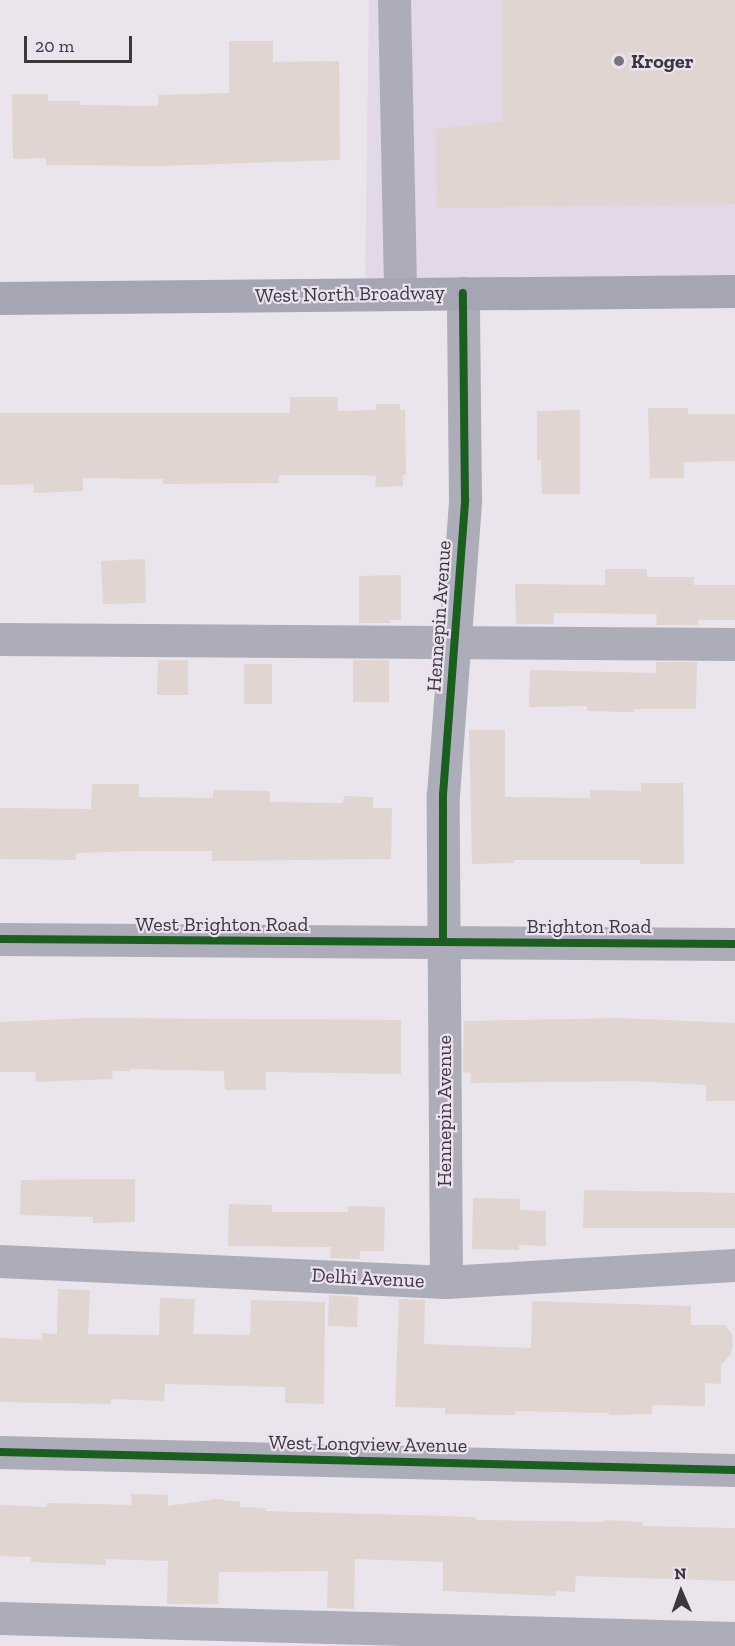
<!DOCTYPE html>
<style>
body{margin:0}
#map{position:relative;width:735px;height:1646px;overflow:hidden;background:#eae4ec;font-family:"Zilla Slab",serif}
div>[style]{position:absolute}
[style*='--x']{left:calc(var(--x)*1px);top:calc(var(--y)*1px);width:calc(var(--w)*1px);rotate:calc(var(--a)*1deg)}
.built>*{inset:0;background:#e3d8e7}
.building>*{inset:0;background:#e0d5d0}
.minor>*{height:33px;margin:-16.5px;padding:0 16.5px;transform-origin:16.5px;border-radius:16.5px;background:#acadb9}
.major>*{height:33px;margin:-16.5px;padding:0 16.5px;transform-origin:16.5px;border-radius:16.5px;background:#a5a5b4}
.cycleway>*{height:8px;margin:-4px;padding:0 4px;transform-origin:4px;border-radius:4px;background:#1b5e20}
.dots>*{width:16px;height:16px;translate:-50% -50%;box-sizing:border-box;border:3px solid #ebe1f0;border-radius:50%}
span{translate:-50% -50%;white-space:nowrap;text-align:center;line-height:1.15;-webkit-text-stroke:4.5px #ebe1f0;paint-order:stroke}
.poi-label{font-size:20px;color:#3b373d;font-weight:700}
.left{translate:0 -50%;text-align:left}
.street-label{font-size:20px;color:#3b373d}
.north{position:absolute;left:651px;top:1562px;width:60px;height:60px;-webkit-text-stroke:4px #ebe1f0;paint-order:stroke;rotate:358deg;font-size:16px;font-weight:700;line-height:24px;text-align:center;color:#3b373d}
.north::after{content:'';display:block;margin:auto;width:21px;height:27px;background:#3b373d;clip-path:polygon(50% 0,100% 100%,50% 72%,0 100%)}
.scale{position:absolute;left:24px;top:36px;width:108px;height:27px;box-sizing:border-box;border:3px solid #3b373d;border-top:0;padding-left:8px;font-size:18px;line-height:21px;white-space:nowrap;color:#3b373d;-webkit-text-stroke:4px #ebe1f0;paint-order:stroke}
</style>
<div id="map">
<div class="built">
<i style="clip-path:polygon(369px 0,735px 0,735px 287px,365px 293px)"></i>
</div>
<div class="building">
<i style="clip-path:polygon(502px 0,735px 0,735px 204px,437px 208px,436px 129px,503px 121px)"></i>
<i style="clip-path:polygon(229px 41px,273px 41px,273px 62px,339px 61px,340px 160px,159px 166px,46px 165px,46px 158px,13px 159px,12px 94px,47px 94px,48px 101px,80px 101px,80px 105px,158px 106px,158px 95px,229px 93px)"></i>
<i style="clip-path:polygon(290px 397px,338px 397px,338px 411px,376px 410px,376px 404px,400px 404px,400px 410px,405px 410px,406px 475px,403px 475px,403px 486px,375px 487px,376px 476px,357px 475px,279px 475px,279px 483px,163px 484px,163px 479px,83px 478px,83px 491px,34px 493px,33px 484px,0 485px,0 413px,290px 413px)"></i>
<i style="clip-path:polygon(648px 408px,688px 408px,688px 414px,735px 414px,735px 461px,684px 462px,684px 478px,650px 478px)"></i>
<i style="clip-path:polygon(580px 410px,580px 494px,542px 494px,541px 460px,537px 461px,537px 411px)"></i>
<i style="clip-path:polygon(145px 559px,146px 603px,103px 604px,101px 561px)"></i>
<i style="clip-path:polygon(605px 569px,647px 569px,647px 577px,694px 577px,694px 585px,735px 585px,735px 620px,698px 620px,698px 625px,656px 625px,657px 614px,554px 613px,554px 624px,516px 624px,515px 584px,605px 585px)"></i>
<i style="clip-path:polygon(401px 575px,401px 620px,390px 620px,390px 623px,359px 623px,359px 576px)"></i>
<i style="clip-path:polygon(158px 660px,188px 660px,188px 695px,157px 695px)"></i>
<i style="clip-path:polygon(353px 660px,389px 660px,389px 702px,353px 702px)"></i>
<i style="clip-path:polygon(656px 662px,697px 662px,696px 709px,634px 709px,634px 712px,587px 711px,587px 706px,529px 707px,530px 670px,656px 673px)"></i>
<i style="clip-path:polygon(244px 664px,272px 664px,272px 704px,244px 704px)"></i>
<i style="clip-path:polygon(469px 730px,505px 730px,505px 797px,590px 798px,590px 790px,641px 791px,641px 783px,683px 783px,684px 864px,640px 864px,640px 860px,514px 860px,514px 863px,472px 864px)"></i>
<i style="clip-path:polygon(92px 784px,139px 784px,139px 797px,213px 798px,213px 790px,270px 791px,270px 802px,343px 803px,344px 796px,373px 797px,373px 808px,392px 808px,391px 859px,212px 861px,212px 851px,138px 851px,76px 853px,76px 860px,0 859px,0 808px,91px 809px)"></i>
<i style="clip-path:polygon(88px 1018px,401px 1020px,401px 1074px,266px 1072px,266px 1090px,225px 1090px,224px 1072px,222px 1071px,130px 1069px,130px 1071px,113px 1071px,112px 1079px,36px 1082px,35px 1072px,0 1072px,0 1022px)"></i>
<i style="clip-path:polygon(619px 1018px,735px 1023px,735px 1101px,706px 1101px,706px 1085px,635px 1081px,471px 1083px,470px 1072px,463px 1073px,464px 1021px)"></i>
<i style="clip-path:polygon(135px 1179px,135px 1222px,93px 1223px,93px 1217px,20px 1215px,21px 1180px)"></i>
<i style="clip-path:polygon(584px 1190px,735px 1193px,735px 1228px,583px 1228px)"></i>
<i style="clip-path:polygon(473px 1198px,520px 1199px,520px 1210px,546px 1211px,546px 1246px,519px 1245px,519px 1250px,472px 1249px)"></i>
<i style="clip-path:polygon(229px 1204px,272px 1205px,272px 1212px,348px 1212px,348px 1206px,385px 1207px,384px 1251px,360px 1251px,360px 1259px,330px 1258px,331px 1247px,228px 1246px)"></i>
<i style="clip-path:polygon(58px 1289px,90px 1290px,88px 1334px,159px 1335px,160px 1298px,195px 1299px,193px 1334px,250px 1335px,251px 1300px,325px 1302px,324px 1404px,285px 1403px,285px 1387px,165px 1384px,164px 1401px,111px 1399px,110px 1404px,0 1402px,0 1338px,42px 1340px,42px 1333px,57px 1334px)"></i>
<i style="clip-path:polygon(329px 1295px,358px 1297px,357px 1327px,328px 1326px)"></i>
<i style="clip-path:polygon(399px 1299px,425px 1300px,424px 1344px,531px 1348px,532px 1301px,691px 1306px,691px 1325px,725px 1325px,732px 1334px,733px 1344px,731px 1354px,721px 1365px,721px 1384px,705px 1383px,705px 1406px,652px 1405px,652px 1414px,609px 1415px,609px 1413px,515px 1411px,515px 1415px,445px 1414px,445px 1408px,395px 1407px)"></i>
<i style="clip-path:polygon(131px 1494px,168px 1495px,168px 1506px,216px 1499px,240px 1502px,240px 1507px,266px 1508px,266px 1511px,476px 1517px,476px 1520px,604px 1522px,604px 1520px,643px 1522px,642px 1526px,735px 1528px,735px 1581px,576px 1576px,575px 1592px,556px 1591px,556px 1596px,443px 1591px,443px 1562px,355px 1559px,354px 1609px,327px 1608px,328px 1571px,219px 1572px,218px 1604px,167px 1604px,168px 1561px,106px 1559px,106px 1565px,31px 1562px,31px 1557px,0 1556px,0 1505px,47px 1507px,47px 1503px,132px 1505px)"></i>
</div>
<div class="minor">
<i style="--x:394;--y:0;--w:294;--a:88.8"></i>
<i style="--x:0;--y:639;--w:735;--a:0.39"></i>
<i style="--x:0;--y:939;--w:735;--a:0.39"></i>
<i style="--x:0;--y:1261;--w:446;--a:2.7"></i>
<i style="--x:446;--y:1282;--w:289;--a:-3.4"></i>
<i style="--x:446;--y:1282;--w:487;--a:-90.4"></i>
<i style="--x:443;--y:795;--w:296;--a:-85.7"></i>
<i style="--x:465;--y:500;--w:207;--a:-90.6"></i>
<i style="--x:0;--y:1452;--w:735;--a:1.4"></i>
<i style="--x:0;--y:1618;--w:735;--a:1.56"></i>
</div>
<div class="major">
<i style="--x:0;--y:298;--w:735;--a:-0.55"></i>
</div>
<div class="cycleway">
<i style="--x:0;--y:939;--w:735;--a:0.39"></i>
<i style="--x:443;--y:942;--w:147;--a:-90"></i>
<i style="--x:443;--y:795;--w:296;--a:-85.7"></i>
<i style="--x:465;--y:500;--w:207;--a:-90.6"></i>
<i style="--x:0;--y:1452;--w:735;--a:1.4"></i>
</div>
<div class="dots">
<i style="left:619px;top:61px;background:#78747a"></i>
</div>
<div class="poi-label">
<span class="left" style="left:631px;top:61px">Kroger</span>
</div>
<div class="street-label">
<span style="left:350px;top:294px;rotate:-1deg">West North Broadway</span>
<span style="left:439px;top:616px;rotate:-86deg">Hennepin Avenue</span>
<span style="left:222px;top:924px">West Brighton Road</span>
<span style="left:589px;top:926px">Brighton Road</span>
<span style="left:444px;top:1111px;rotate:-90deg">Hennepin Avenue</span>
<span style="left:368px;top:1278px;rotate:3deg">Delhi Avenue</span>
<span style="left:368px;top:1444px;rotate:1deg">West Longview Avenue</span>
</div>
<div class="north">N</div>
<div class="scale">20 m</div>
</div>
